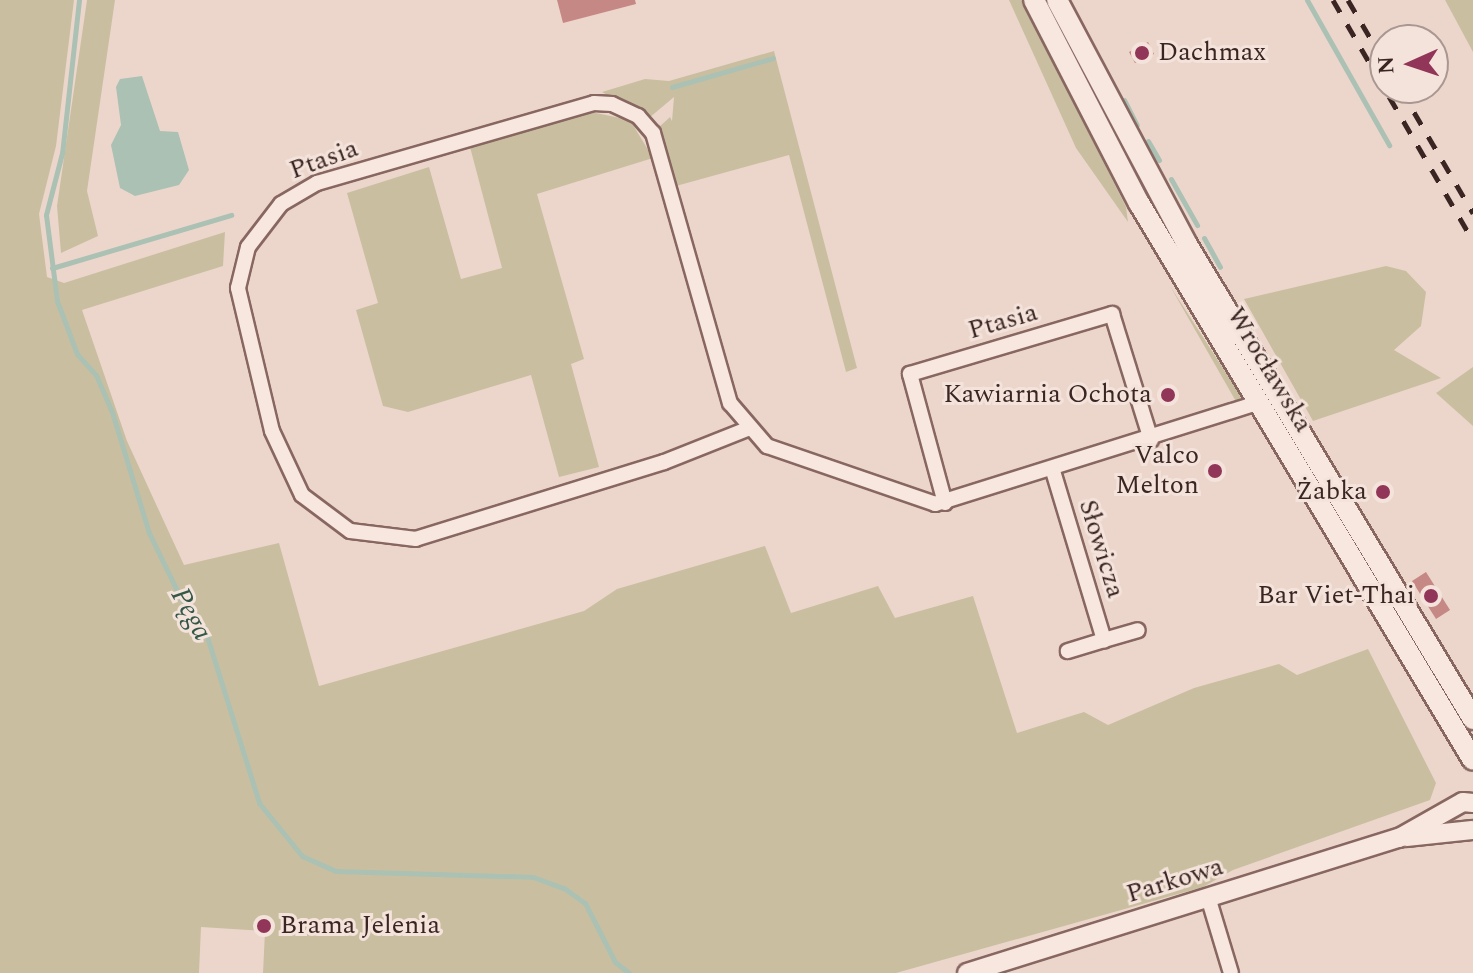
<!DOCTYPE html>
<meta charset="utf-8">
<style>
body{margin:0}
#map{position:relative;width:1473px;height:973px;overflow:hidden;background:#ecd6cc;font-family:Spectral,serif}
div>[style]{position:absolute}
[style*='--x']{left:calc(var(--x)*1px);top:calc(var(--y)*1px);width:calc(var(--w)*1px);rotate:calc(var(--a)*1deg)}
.green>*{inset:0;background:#c9bfa0}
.water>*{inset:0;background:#abc1b3}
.stream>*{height:5px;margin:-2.5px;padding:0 2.5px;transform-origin:2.5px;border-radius:2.5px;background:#abc1b3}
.building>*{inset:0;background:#c68885}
.roads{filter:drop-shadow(2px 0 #886761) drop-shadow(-2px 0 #886761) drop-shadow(0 2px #886761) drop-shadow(0 -2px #886761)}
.minor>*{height:14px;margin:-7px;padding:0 7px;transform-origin:7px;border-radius:7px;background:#f7e7df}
.tertiary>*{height:18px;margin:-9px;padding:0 9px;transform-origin:9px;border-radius:9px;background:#f7e7df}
.secondary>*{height:20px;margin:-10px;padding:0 10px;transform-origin:10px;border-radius:10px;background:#f7e7df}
.rail>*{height:5px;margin-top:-2.5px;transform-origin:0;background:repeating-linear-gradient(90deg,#3a2523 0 14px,transparent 0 28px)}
.dots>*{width:22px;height:22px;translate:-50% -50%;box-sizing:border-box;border:4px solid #f4e3db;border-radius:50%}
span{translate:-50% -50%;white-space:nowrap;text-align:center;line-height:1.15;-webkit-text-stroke:6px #f4e3db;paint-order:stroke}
.poi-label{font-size:26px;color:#3a2523}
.left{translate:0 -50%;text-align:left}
.right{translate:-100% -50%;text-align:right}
.street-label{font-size:26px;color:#3a2523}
.water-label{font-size:28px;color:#335848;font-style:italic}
.north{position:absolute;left:1369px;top:24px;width:80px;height:80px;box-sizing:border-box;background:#f4e3db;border:2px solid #aa9791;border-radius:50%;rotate:267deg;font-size:22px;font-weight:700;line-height:32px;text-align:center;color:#3a2523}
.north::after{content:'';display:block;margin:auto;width:28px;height:36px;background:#923659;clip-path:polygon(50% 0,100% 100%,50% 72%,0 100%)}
</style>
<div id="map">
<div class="green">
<i style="clip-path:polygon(0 0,74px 0,56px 146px,39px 214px,47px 277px,64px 283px,225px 232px,223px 266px,82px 310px,127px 441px,184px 565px,279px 543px,319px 686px,584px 611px,617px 589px,765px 546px,791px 613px,878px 586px,895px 618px,973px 596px,1017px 733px,1084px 712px,1108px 725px,1194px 688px,1279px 664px,1297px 675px,1368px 649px,1436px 783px,1430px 800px,1233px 870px,1203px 887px,896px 973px,263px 973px,265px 931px,201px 927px,199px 973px,0 973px)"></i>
<i style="clip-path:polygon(87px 0,115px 0,87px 191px,98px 236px,61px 253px,57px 206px)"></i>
<i style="clip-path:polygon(1009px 0,1022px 0,1126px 207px,1128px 222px,1076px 148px)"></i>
<i style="clip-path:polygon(1445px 0,1473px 0,1473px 52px)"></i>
<i style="clip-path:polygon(774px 51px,857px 368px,846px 372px,789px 155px,676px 186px,658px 128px,670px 117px,672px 121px,674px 97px,649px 118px,602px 92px,645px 79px,669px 81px)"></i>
<i style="clip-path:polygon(591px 112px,630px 120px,653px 158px,537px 194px,584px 359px,571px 364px,599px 467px,559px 477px,531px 375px,408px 412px,383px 406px,356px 310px,378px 303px,347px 193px,429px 167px,461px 279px,502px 268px,470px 147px)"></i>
<i style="clip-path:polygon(1386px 266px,1406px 271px,1426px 292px,1421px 326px,1394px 350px,1441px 378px,1313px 421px,1244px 299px)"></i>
<i style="clip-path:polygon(1170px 286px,1241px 396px,1238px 405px)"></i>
<i style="clip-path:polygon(1473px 367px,1473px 426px,1436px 393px)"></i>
</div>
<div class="water">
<i style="clip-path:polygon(142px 76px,160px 131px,178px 132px,189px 170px,179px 185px,135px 196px,120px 188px,111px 145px,121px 125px,116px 87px,120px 79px)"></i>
</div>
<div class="stream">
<i style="--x:79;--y:0;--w:154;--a:96.3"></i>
<i style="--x:62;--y:153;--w:64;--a:104.5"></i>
<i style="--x:46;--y:215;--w:87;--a:82.7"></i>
<i style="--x:57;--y:301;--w:57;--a:69.3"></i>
<i style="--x:77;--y:354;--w:28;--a:48"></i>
<i style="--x:96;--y:375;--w:40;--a:66.6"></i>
<i style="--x:112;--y:412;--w:127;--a:73"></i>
<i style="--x:149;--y:533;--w:73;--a:64.1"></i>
<i style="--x:181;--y:599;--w:36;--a:51"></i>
<i style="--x:204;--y:627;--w:184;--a:72.6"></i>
<i style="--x:259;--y:803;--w:68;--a:50.9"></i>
<i style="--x:302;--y:856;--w:36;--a:24"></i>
<i style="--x:335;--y:871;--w:198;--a:1.7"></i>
<i style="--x:533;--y:877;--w:33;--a:20"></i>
<i style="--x:564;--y:888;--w:26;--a:36"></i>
<i style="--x:585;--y:903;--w:66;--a:63"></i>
<i style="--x:615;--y:962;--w:18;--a:38"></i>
<i style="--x:1307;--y:0;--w:167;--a:60.5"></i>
<i style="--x:672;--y:87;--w:105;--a:-16"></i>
<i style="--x:1124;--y:100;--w:28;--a:63"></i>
<i style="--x:1148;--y:141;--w:22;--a:60"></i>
<i style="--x:1171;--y:179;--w:53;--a:60.5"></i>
<i style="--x:1204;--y:238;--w:33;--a:61"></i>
<i style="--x:52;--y:268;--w:187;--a:-16.5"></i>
</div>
<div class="building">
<i style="clip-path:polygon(557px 0,635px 0,636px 4px,563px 23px)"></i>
<i style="clip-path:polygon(1148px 42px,1154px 54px,1135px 63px,1129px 52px)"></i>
<i style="clip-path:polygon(1426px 572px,1450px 610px,1436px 619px,1412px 581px)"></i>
</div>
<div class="roads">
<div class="minor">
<i style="--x:747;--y:429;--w:89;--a:158.3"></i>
<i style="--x:664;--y:462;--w:260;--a:162.8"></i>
<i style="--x:416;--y:539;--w:66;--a:-173.1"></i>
<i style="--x:350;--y:531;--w:60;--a:-143.1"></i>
<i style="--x:302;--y:495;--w:71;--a:-115.1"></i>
<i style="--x:272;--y:431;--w:147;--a:-103.4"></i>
<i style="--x:238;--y:288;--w:42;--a:-76.3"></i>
<i style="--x:248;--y:247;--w:54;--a:-52.5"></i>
<i style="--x:281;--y:204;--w:42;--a:-30.3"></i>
<i style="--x:317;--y:183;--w:288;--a:-16.1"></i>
<i style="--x:594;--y:103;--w:18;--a:3"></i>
<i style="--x:612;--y:104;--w:29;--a:25"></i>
<i style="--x:638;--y:116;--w:23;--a:49"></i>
<i style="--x:653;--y:133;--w:281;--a:74.1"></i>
<i style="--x:730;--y:403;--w:57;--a:49.3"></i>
<i style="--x:767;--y:446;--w:178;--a:19"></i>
<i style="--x:935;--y:504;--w:338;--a:-17.4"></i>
<i style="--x:1053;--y:471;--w:177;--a:73.2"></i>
<i style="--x:1104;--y:640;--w:38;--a:163"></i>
<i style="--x:945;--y:503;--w:134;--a:-105.2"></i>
<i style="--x:910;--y:374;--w:211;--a:-16.5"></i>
<i style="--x:1112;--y:314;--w:132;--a:72.8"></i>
<i style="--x:1104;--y:640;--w:35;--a:-16"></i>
<i style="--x:1208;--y:897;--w:79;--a:73.2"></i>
</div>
<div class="tertiary">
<i style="--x:1406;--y:837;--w:67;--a:-6"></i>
<i style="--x:967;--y:973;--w:453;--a:-17.4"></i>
<i style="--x:1399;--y:838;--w:73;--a:-29.4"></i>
<i style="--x:1463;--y:802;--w:10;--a:6"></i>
</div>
<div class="secondary">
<i style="--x:1034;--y:0;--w:229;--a:62.7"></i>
<i style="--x:1139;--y:203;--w:649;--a:59.05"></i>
<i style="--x:1057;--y:0;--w:275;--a:62"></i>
<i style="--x:1186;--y:243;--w:556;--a:58.91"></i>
</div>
</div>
<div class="rail">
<i style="--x:1333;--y:0;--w:279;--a:59.8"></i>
<i style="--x:1348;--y:0;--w:73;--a:59.6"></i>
<i style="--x:1400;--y:88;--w:145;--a:59.7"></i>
</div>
<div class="dots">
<i style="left:1142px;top:53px;background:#923659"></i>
<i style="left:1168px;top:395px;background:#923659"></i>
<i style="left:1215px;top:471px;background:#923659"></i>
<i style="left:1383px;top:492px;background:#923659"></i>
<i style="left:1431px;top:596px;background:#923659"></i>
<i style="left:264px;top:926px;background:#923659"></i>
</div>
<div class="poi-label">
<span class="left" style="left:1158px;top:53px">Dachmax</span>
<span class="right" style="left:1152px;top:395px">Kawiarnia Ochota</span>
<span class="right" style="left:1199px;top:471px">Valco<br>Melton</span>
<span class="right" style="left:1367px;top:492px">Żabka</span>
<span class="right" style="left:1415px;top:596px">Bar Viet-Thai</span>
<span class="left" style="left:280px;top:926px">Brama Jelenia</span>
</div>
<div class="street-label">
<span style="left:324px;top:160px;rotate:-20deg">Ptasia</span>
<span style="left:1003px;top:322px;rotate:-16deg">Ptasia</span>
<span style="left:1269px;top:370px;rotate:59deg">Wrocławska</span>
<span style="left:1101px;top:549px;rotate:73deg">Słowicza</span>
<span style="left:1175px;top:881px;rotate:-17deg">Parkowa</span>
</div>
<div class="water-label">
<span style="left:191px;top:614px;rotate:61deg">Pęga</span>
</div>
<div class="north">N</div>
</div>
